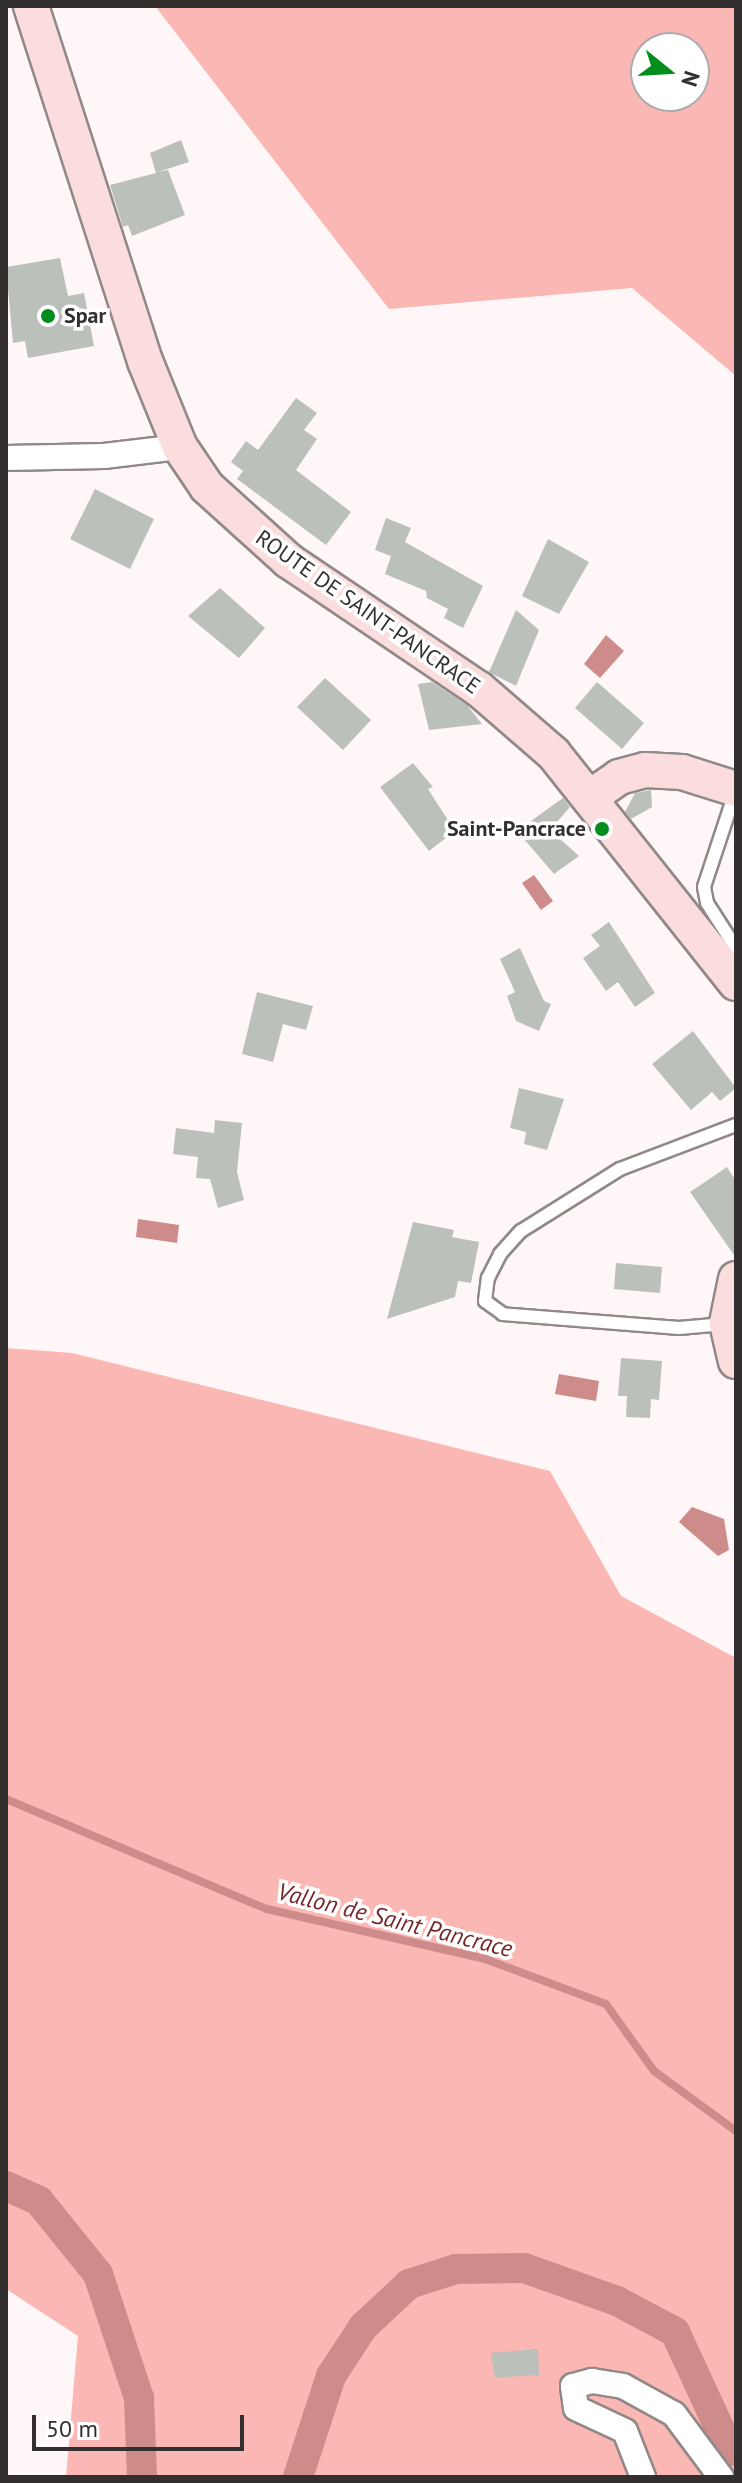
<!DOCTYPE html>
<style>
body{margin:0}
#map{position:relative;width:742px;height:2483px;overflow:hidden;background:#fff7f7;font-family:"PT Sans",sans-serif}
div>[style]{position:absolute}
[style*='--x']{left:calc(var(--x)*1px);top:calc(var(--y)*1px);width:calc(var(--w)*1px);rotate:calc(var(--a)*1deg)}
.forest>*{inset:0;background:#fbb7b3}
.water>*{inset:0;background:#cd8c89}
.stream>*{height:8px;margin:-4px;padding:0 4px;transform-origin:4px;border-radius:4px;background:#cd8c89}
.canal>*{height:30px;margin:-15px;padding:0 15px;transform-origin:15px;border-radius:15px;background:#cd8c89}
.building>*{inset:0;background:#bbc0bb}
.roads{filter:drop-shadow(2px 0 #918988) drop-shadow(-2px 0 #918988) drop-shadow(0 2px #918988) drop-shadow(0 -2px #918988)}
.lane>*{height:12px;margin:-6px;padding:0 6px;transform-origin:6px;border-radius:6px;background:#fff}
.street>*{height:24px;margin:-12px;padding:0 12px;transform-origin:12px;border-radius:12px;background:#fff}
.secondary>*{height:34px;margin:-17px;padding:0 17px;transform-origin:17px;border-radius:17px;background:#fadddc}
.dots>*{width:22px;height:22px;translate:-50% -50%;box-sizing:border-box;border:4px solid #fff;border-radius:50%}
span{translate:-50% -50%;white-space:nowrap;text-align:center;line-height:1.15;-webkit-text-stroke:7px #fff;paint-order:stroke}
.poi-label{font-size:22px;color:#332f2f;font-weight:700}
.left{translate:0 -50%;text-align:left}
.right{translate:-100% -50%;text-align:right}
.street-label{font-size:22px;color:#332f2f}
.water-label{font-size:24px;color:#762829;font-style:italic}
.frame{position:absolute;inset:0;border:8px solid #332f2f;pointer-events:none}
.north{position:absolute;left:630px;top:32px;width:80px;height:80px;box-sizing:border-box;background:#fff;border:2px solid #adacac;border-radius:50%;rotate:108deg;font-size:22px;font-weight:700;line-height:32px;text-align:center;color:#332f2f}
.north::after{content:'';display:block;margin:auto;width:28px;height:36px;background:#028d1d;clip-path:polygon(50% 0,100% 100%,50% 72%,0 100%)}
.scale{position:absolute;left:32px;top:2415px;width:212px;height:36px;box-sizing:border-box;border:4px solid #332f2f;border-top:0;padding-left:10px;font-size:24px;line-height:28px;white-space:nowrap;color:#332f2f;-webkit-text-stroke:6px #fff;paint-order:stroke}
</style>
<div id="map">
<div class="forest">
<i style="clip-path:polygon(evenodd,155px 6px,736px 6px,736px 376px,632px 288px,389px 309px,155px 6px,646px 48px,694px 48px,694px 96px,646px 96px,646px 48px)"></i>
<i style="clip-path:polygon(6px 1348px,72px 1353px,550px 1471px,621px 1596px,736px 1658px,736px 2477px,66px 2477px,78px 2336px,6px 2289px)"></i>
</div>
<div class="water">
<i style="clip-path:polygon(606px 635px,624px 651px,600px 678px,584px 664px)"></i>
<i style="clip-path:polygon(534px 875px,553px 901px,541px 910px,522px 883px)"></i>
<i style="clip-path:polygon(138px 1219px,179px 1225px,177px 1243px,136px 1237px)"></i>
<i style="clip-path:polygon(559px 1374px,599px 1381px,596px 1401px,555px 1394px)"></i>
<i style="clip-path:polygon(692px 1507px,724px 1519px,729px 1550px,718px 1556px,679px 1522px)"></i>
</div>
<div class="stream">
<i style="--x:6;--y:1799;--w:283;--a:22.9"></i>
<i style="--x:267;--y:1909;--w:224;--a:12.9"></i>
<i style="--x:485;--y:1959;--w:129;--a:20.4"></i>
<i style="--x:606;--y:2004;--w:82;--a:54.4"></i>
<i style="--x:654;--y:2071;--w:102;--a:36.2"></i>
</div>
<div class="canal">
<i style="--x:6;--y:2186;--w:36;--a:24"></i>
<i style="--x:39;--y:2201;--w:94;--a:51.1"></i>
<i style="--x:98;--y:2274;--w:131;--a:71.7"></i>
<i style="--x:139;--y:2398;--w:79;--a:87.8"></i>
<i style="--x:298;--y:2477;--w:106;--a:-71.9"></i>
<i style="--x:331;--y:2376;--w:59;--a:-56.9"></i>
<i style="--x:363;--y:2327;--w:63;--a:-43.1"></i>
<i style="--x:409;--y:2284;--w:49;--a:-17.7"></i>
<i style="--x:456;--y:2269;--w:68;--a:-0.8"></i>
<i style="--x:524;--y:2268;--w:99;--a:19.5"></i>
<i style="--x:617;--y:2301;--w:66;--a:28.1"></i>
<i style="--x:675;--y:2332;--w:131;--a:65.2"></i>
</div>
<div class="building">
<i style="clip-path:polygon(181px 140px,189px 162px,158px 172px,168px 170px,185px 215px,132px 236px,128px 225px,123px 227px,110px 185px,156px 173px,150px 153px)"></i>
<i style="clip-path:polygon(60px 258px,68px 296px,84px 293px,94px 346px,28px 358px,25px 341px,13px 343px,6px 267px)"></i>
<i style="clip-path:polygon(296px 398px,317px 413px,304px 430px,317px 439px,296px 470px,351px 512px,326px 545px,237px 479px,243px 471px,231px 462px,246px 441px,258px 450px)"></i>
<i style="clip-path:polygon(95px 489px,154px 519px,130px 569px,70px 539px)"></i>
<i style="clip-path:polygon(386px 518px,411px 528px,405px 542px,483px 586px,463px 628px,444px 618px,448px 609px,427px 598px,426px 591px,385px 574px,391px 556px,375px 550px)"></i>
<i style="clip-path:polygon(548px 539px,589px 562px,559px 614px,522px 596px)"></i>
<i style="clip-path:polygon(220px 588px,265px 628px,239px 658px,188px 616px)"></i>
<i style="clip-path:polygon(516px 610px,539px 630px,516px 686px,489px 672px)"></i>
<i style="clip-path:polygon(325px 678px,371px 720px,343px 750px,297px 707px)"></i>
<i style="clip-path:polygon(432px 682px,467px 705px,482px 724px,429px 730px,418px 684px)"></i>
<i style="clip-path:polygon(597px 682px,644px 723px,622px 749px,575px 708px)"></i>
<i style="clip-path:polygon(413px 763px,433px 787px,428px 789px,455px 831px,429px 851px,380px 787px)"></i>
<i style="clip-path:polygon(651px 790px,652px 807px,631px 819px,625px 812px,635px 793px)"></i>
<i style="clip-path:polygon(563px 798px,570px 807px,550px 830px,579px 856px,554px 874px,517px 831px)"></i>
<i style="clip-path:polygon(609px 922px,655px 993px,635px 1007px,618px 982px,606px 991px,583px 958px,600px 946px,591px 935px)"></i>
<i style="clip-path:polygon(520px 948px,544px 1001px,551px 1004px,539px 1031px,516px 1021px,507px 996px,515px 992px,500px 959px)"></i>
<i style="clip-path:polygon(257px 992px,313px 1006px,306px 1030px,283px 1024px,273px 1062px,242px 1054px)"></i>
<i style="clip-path:polygon(693px 1031px,736px 1088px,720px 1101px,712px 1092px,691px 1110px,652px 1064px)"></i>
<i style="clip-path:polygon(519px 1088px,564px 1099px,547px 1150px,524px 1144px,526px 1132px,510px 1128px)"></i>
<i style="clip-path:polygon(215px 1120px,242px 1123px,237px 1172px,244px 1200px,218px 1208px,210px 1179px,196px 1178px,198px 1157px,173px 1154px,176px 1128px,214px 1133px)"></i>
<i style="clip-path:polygon(727px 1167px,736px 1181px,736px 1258px,690px 1192px)"></i>
<i style="clip-path:polygon(413px 1222px,454px 1230px,452px 1237px,479px 1242px,471px 1283px,458px 1281px,455px 1297px,387px 1319px)"></i>
<i style="clip-path:polygon(616px 1263px,662px 1267px,660px 1293px,614px 1289px)"></i>
<i style="clip-path:polygon(621px 1358px,662px 1361px,659px 1400px,651px 1399px,650px 1418px,626px 1417px,627px 1396px,618px 1396px)"></i>
<i style="clip-path:polygon(538px 2349px,539px 2375px,495px 2378px,491px 2353px)"></i>
</div>
<div class="roads">
<div class="lane">
<i style="--x:736;--y:790;--w:102;--a:108.3"></i>
<i style="--x:704;--y:887;--w:16;--a:79"></i>
<i style="--x:707;--y:903;--w:54;--a:57.2"></i>
<i style="--x:724;--y:1324;--w:45;--a:174.9"></i>
<i style="--x:679;--y:1328;--w:177;--a:-175.5"></i>
<i style="--x:503;--y:1314;--w:22;--a:-144"></i>
<i style="--x:485;--y:1301;--w:23;--a:-83"></i>
<i style="--x:488;--y:1278;--w:27;--a:-63"></i>
<i style="--x:500;--y:1254;--w:31;--a:-48"></i>
<i style="--x:521;--y:1231;--w:117;--a:-32.1"></i>
<i style="--x:620;--y:1169;--w:124;--a:-20.8"></i>
</div>
<div class="street">
<i style="--x:6;--y:458;--w:98;--a:-1.2"></i>
<i style="--x:104;--y:456;--w:77;--a:-6.8"></i>
<i style="--x:643;--y:2477;--w:49;--a:-111.4"></i>
<i style="--x:625;--y:2431;--w:54;--a:-154.9"></i>
<i style="--x:576;--y:2408;--w:22;--a:-98"></i>
<i style="--x:573;--y:2386;--w:20;--a:-15"></i>
<i style="--x:592;--y:2381;--w:31;--a:9"></i>
<i style="--x:623;--y:2386;--w:58;--a:28.8"></i>
<i style="--x:674;--y:2414;--w:79;--a:53.3"></i>
</div>
<div class="secondary">
<i style="--x:31;--y:6;--w:373;--a:72.2"></i>
<i style="--x:145;--y:361;--w:93;--a:67.9"></i>
<i style="--x:180;--y:447;--w:48;--a:56"></i>
<i style="--x:207;--y:487;--w:110;--a:42.1"></i>
<i style="--x:289;--y:561;--w:229;--a:34"></i>
<i style="--x:479;--y:689;--w:98;--a:40.9"></i>
<i style="--x:553;--y:753;--w:294;--a:51.5"></i>
<i style="--x:592;--y:796;--w:33;--a:-35"></i>
<i style="--x:619;--y:777;--w:27;--a:-15"></i>
<i style="--x:645;--y:770;--w:37;--a:3"></i>
<i style="--x:682;--y:772;--w:57;--a:17.5"></i>
<i style="--x:736;--y:1279;--w:45;--a:101.6"></i>
<i style="--x:727;--y:1323;--w:39;--a:77"></i>
</div>
</div>
<div class="dots">
<i style="left:48px;top:316px;background:#028d1d"></i>
<i style="left:602px;top:829px;background:#028d1d"></i>
</div>
<div class="poi-label">
<span class="left" style="left:64px;top:316px">Spar</span>
<span class="right" style="left:586px;top:829px">Saint-Pancrace</span>
</div>
<div class="street-label">
<span style="left:368px;top:612px;rotate:35deg">ROUTE DE SAINT-PANCRACE</span>
</div>
<div class="water-label">
<span style="left:395px;top:1920px;rotate:14deg">Vallon de Saint Pancrace</span>
</div>
<div class="frame"></div>
<div class="north">N</div>
<div class="scale">50 m</div>
</div>
